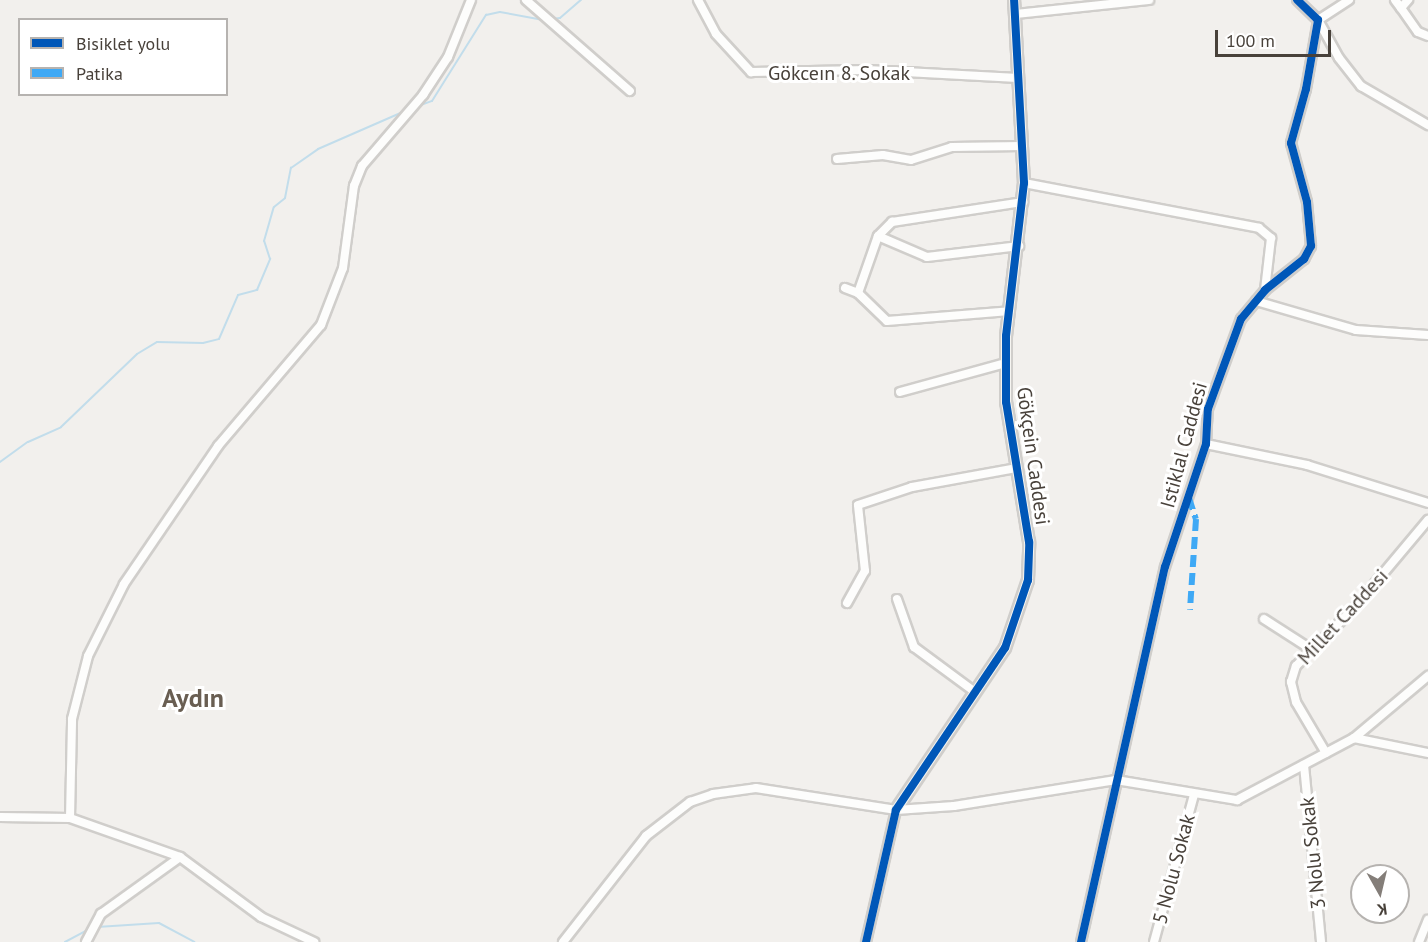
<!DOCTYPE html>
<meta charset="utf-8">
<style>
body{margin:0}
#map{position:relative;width:1428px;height:942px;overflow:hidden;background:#f2f0ed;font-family:"PT Sans",sans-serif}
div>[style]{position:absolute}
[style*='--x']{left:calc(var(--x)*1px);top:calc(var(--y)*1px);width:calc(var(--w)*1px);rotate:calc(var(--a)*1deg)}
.stream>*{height:2px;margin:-1px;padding:0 1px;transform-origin:1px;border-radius:1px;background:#c2ddeb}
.roads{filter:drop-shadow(2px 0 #d0cecb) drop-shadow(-2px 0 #d0cecb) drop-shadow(0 2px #d0cecb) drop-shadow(0 -2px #d0cecb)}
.street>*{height:8px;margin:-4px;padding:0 4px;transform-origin:4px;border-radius:4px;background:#fdfdfc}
.secondary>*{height:10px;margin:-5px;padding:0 5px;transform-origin:5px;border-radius:5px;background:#f6f5f1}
.quiet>*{height:6px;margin-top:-3px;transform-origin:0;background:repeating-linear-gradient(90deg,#3fa9f5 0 12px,transparent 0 18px)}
.cycleway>*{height:8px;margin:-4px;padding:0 4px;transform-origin:4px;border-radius:4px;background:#0057b8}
span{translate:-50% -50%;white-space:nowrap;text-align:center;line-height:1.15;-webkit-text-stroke:6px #fff;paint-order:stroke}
.street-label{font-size:20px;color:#48413a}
.district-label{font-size:26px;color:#695e52;font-weight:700}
.legend{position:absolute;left:18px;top:18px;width:210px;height:78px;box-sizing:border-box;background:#fff;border:2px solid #b6b3b0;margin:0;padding:8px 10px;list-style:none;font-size:18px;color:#48413a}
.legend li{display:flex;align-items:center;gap:12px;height:30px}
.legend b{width:30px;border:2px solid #b6b3b0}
.north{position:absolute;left:1350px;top:864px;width:60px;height:60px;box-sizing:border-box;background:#fff;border:2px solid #b6b3b0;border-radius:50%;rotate:172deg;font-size:16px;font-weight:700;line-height:24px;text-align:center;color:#48413a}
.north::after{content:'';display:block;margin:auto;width:21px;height:27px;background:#847e79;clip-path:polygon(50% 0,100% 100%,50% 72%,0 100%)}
.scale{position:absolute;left:1215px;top:30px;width:116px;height:27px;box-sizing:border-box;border:3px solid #48413a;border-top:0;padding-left:8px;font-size:18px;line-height:21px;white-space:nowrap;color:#48413a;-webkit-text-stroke:4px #fff;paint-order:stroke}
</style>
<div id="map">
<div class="stream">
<i style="--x:552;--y:19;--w:8;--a:-7"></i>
<i style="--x:560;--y:18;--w:28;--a:-41"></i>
<i style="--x:418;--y:106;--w:15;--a:-20"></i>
<i style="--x:432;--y:101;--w:102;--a:-57.9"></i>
<i style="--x:486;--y:15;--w:14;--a:-12"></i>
<i style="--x:500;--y:12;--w:44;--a:10.5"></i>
<i style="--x:0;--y:462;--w:34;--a:-36"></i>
<i style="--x:28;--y:442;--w:36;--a:-24"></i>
<i style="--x:61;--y:427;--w:105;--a:-43.8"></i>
<i style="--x:137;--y:354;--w:23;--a:-31"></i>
<i style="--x:157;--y:342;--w:46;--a:1.2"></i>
<i style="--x:203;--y:343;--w:16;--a:-14"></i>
<i style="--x:219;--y:339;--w:48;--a:-66.6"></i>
<i style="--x:238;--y:295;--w:20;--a:-15"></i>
<i style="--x:257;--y:290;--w:34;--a:-67"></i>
<i style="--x:270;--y:259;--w:19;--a:-108"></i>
<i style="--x:264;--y:241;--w:35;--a:-74"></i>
<i style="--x:274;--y:207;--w:14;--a:-39"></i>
<i style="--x:285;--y:198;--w:31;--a:-79"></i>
<i style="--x:291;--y:168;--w:33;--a:-35"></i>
<i style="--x:318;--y:149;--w:95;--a:-23.6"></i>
<i style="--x:97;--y:927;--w:62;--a:-3.7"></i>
<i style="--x:159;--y:923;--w:40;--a:28"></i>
<i style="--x:65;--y:942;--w:30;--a:-28"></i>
</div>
<div class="roads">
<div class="street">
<i style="--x:526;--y:0;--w:138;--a:41.2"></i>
<i style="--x:698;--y:0;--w:38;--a:62"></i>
<i style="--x:716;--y:34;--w:52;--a:47.4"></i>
<i style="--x:751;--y:72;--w:117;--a:-1"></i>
<i style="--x:868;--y:70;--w:150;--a:3.1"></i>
<i style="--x:1349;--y:0;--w:37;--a:147"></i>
<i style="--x:1318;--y:20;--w:43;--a:61.1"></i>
<i style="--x:1339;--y:58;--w:36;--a:52"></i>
<i style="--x:1361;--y:86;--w:78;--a:30.2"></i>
<i style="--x:1395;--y:0;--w:10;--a:53"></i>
<i style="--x:1401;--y:8;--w:11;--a:-49"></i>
<i style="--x:1401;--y:8;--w:29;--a:55"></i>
<i style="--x:1418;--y:32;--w:11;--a:22"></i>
<i style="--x:1015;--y:14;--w:135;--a:-6"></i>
<i style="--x:837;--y:159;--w:46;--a:-5"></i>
<i style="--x:883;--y:155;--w:28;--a:10"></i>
<i style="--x:911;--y:160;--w:43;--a:-17.6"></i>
<i style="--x:952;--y:147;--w:70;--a:-0.8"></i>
<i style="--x:1024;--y:183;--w:239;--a:10.8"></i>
<i style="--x:1259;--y:228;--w:16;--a:40"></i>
<i style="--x:1271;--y:238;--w:52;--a:96.6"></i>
<i style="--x:878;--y:236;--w:53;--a:23.2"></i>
<i style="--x:927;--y:257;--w:93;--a:-6.8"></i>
<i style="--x:845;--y:288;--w:14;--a:21"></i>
<i style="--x:858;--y:293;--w:40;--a:44"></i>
<i style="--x:887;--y:321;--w:123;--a:-4.6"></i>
<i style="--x:858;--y:293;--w:60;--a:-70.7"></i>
<i style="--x:878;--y:236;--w:20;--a:-45"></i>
<i style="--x:892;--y:222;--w:133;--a:-8.7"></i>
<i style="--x:1256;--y:301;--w:104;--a:16.2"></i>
<i style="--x:1356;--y:330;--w:72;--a:4"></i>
<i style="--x:900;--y:392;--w:110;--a:-15.3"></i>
<i style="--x:1206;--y:444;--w:103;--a:11.7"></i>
<i style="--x:1307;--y:465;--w:127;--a:17.4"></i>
<i style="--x:897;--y:599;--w:51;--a:70.5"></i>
<i style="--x:914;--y:647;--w:76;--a:36.4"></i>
<i style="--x:847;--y:603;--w:37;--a:-61"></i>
<i style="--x:865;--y:571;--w:66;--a:-96.1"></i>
<i style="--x:858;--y:505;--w:57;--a:-18.4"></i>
<i style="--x:912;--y:487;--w:107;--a:-10.3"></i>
<i style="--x:1264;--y:619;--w:54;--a:32.8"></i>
<i style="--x:1354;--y:738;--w:76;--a:11.5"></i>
<i style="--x:1326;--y:753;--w:59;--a:-120.5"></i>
<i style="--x:1296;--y:702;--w:21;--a:-104"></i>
<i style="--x:1291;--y:682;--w:17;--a:-73"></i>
<i style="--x:1296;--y:666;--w:83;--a:-45"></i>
<i style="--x:1355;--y:607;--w:114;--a:-50"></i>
<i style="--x:1304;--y:765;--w:178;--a:84.5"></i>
<i style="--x:0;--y:817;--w:70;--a:0.8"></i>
<i style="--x:70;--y:818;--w:117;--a:19.5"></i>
<i style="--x:180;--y:857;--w:101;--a:36.5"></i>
<i style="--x:261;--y:917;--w:59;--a:25.3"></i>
<i style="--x:70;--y:818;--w:99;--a:-88.8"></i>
<i style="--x:72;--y:719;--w:65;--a:-75.7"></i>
<i style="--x:88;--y:656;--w:80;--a:-63.4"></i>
<i style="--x:124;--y:584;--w:167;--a:-55.7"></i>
<i style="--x:218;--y:446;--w:159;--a:-49.6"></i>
<i style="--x:321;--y:325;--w:61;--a:-68.9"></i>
<i style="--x:343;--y:268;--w:83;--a:-82.4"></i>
<i style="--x:354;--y:186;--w:22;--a:-68"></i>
<i style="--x:362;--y:166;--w:94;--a:-49.3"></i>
<i style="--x:423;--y:95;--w:45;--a:-56.7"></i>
<i style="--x:448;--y:57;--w:61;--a:-68"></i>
<i style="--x:86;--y:942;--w:32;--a:-62"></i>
<i style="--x:101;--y:914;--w:97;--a:-35.8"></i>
<i style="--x:563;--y:942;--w:135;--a:-51.9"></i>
<i style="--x:646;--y:836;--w:56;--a:-37.7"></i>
<i style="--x:690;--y:802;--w:24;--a:-19"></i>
<i style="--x:713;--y:794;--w:43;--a:-7.9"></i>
<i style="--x:756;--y:788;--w:142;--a:8.9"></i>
<i style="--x:896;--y:810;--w:58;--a:-3.9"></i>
<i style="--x:954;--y:806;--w:164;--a:-9.1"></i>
<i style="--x:1116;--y:780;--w:123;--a:9.4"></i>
<i style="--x:1237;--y:800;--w:132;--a:-27.9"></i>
<i style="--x:1354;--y:738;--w:97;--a:-40"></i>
<i style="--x:866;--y:942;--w:135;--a:-77.2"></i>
<i style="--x:1081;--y:942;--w:384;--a:-77.4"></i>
<i style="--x:1165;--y:567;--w:130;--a:-71.6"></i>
<i style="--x:1206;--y:444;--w:35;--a:-87"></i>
<i style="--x:1208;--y:409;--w:96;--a:-69.9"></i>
<i style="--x:1241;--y:319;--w:38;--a:-50"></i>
<i style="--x:1265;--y:290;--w:50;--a:-38.5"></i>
<i style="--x:1304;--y:259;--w:15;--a:-62"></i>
<i style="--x:1311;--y:246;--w:44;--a:-95.2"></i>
<i style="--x:1307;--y:202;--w:61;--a:-105.2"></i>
<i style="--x:1291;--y:143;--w:56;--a:-74.5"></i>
<i style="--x:1306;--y:89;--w:70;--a:-80.1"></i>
<i style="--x:1318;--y:20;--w:29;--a:-136"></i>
<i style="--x:1154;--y:942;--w:152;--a:-74.8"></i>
<i style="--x:1419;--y:942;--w:24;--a:-68"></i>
</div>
<div class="secondary">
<i style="--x:896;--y:810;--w:195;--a:-56.1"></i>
<i style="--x:1005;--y:648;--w:72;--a:-71.3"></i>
<i style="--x:1028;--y:580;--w:38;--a:-88"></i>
<i style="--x:1029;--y:542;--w:142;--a:-99.3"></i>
<i style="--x:1006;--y:402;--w:66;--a:-90"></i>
<i style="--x:1006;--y:336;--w:154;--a:-83.3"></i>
<i style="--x:1024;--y:183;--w:183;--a:-93.1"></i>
</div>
</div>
<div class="quiet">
<i style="--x:1189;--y:498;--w:22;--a:72"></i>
<i style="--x:1196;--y:519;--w:91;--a:93.8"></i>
</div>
<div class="cycleway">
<i style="--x:866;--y:942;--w:135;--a:-77.2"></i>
<i style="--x:896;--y:810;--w:195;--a:-56.1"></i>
<i style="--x:1005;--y:648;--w:72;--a:-71.3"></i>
<i style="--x:1028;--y:580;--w:38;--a:-88"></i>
<i style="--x:1029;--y:542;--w:142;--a:-99.3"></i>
<i style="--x:1006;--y:402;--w:66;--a:-90"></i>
<i style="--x:1006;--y:336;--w:154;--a:-83.3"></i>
<i style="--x:1024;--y:183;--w:183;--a:-93.1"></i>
<i style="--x:1081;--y:942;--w:384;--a:-77.4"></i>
<i style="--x:1165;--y:567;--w:130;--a:-71.6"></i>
<i style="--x:1206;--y:444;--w:35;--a:-87"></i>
<i style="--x:1208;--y:409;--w:96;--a:-69.9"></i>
<i style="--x:1241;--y:319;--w:38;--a:-50"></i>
<i style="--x:1265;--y:290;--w:50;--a:-38.5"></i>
<i style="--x:1304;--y:259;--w:15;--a:-62"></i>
<i style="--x:1311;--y:246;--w:44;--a:-95.2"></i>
<i style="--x:1307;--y:202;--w:61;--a:-105.2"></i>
<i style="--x:1291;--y:143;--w:56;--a:-74.5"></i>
<i style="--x:1306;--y:89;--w:70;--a:-80.1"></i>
<i style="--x:1318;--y:20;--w:29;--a:-136"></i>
</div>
<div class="street-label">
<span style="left:839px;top:73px">Gökceın 8. Sokak</span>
<span style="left:1184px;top:445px;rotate:-75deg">Istiklal Caddesi</span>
<span style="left:1033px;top:456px;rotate:82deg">Gökçein Caddesi</span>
<span style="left:1343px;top:617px;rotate:-47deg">Millet Caddesi</span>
<span style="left:1313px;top:853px;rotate:-96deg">3 Nolu Sokak</span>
<span style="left:1174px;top:869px;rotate:-75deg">5 Nolu Sokak</span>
</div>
<div class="district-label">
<span style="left:193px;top:698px">Aydın</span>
</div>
<ul class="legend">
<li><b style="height:8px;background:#0057b8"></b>Bisiklet yolu</li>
<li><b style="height:8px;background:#3fa9f5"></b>Patika</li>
</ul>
<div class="north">K</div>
<div class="scale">100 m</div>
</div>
